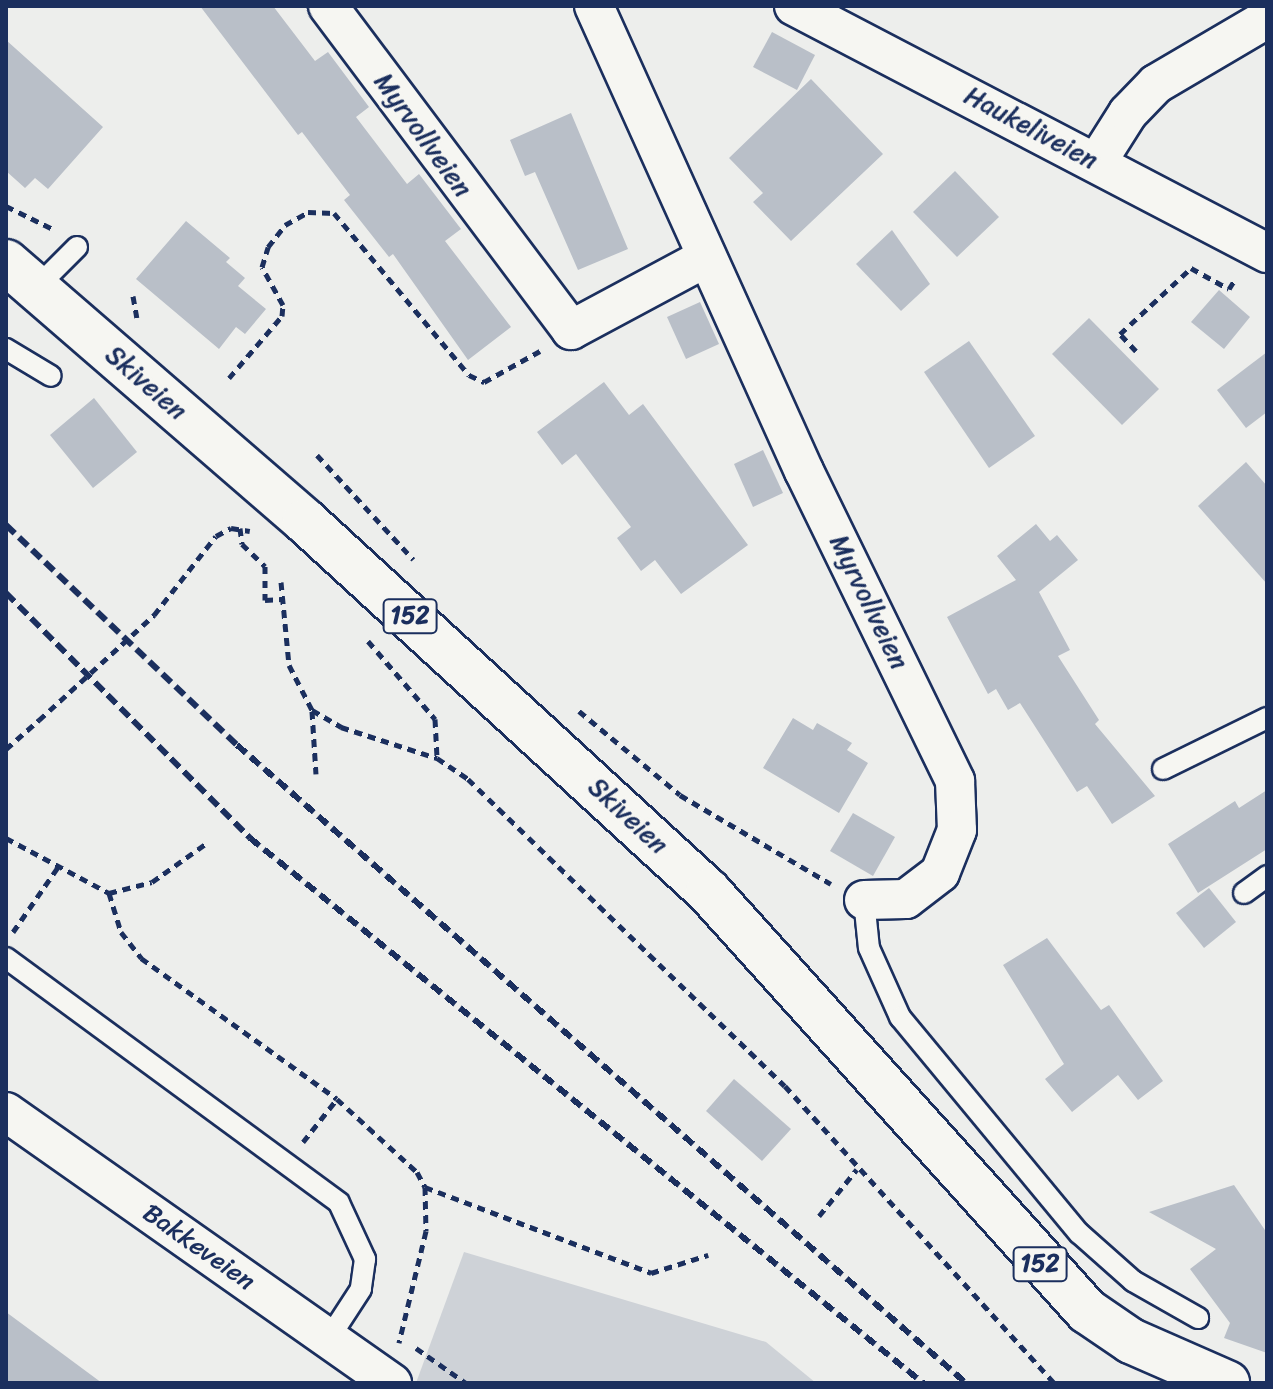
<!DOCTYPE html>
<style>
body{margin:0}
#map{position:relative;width:1273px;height:1389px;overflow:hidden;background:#edeeec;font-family:Sriracha,sans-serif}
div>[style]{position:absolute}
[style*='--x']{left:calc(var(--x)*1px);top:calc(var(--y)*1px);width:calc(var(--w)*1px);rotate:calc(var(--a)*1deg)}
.green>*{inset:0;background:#ced2d7}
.building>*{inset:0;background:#b9bfc8}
.path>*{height:5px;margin-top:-2.5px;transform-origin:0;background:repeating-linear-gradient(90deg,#1b2f5e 0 8px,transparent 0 14px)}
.roads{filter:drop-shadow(2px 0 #1b2f5e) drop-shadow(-2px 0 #1b2f5e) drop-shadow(0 2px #1b2f5e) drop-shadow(0 -2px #1b2f5e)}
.lane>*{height:20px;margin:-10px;padding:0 10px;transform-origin:10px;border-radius:10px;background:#f6f6f2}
.street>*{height:38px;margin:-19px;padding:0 19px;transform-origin:19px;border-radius:19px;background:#f6f6f2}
.primary>*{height:44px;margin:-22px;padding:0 22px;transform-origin:22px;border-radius:22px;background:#f6f6f2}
.rail>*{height:6px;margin-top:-3px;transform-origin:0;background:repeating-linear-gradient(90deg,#1b2f5e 0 12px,transparent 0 18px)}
.path-bridge>*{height:5px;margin-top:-2.5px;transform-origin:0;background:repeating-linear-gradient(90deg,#1b2f5e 0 8px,transparent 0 14px)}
span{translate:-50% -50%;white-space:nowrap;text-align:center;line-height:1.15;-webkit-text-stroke:6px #f6f6f2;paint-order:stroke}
.shield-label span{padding:2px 6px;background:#f6f6f2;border:2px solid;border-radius:6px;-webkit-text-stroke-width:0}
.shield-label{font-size:24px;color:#1b2f5e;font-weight:700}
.street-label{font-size:26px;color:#1b2f5e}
.frame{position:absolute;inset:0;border:8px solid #1b2f5e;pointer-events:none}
</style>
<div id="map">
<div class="green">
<i style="clip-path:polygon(464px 1252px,766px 1342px,816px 1383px,416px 1383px)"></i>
</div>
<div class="building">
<i style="clip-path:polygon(200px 6px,273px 6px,315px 61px,328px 52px,369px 107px,356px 117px,407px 184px,419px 174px,461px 229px,445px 241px,511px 327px,468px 360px,393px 254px,389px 257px,344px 200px,350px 195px,302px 132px,298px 135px)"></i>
<i style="clip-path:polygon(772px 32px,815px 55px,797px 90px,753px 67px)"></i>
<i style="clip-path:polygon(6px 40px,103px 127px,48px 189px,35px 178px,25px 188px,6px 171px)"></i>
<i style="clip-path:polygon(811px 79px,883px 154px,791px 241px,753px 202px,763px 193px,729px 158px)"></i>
<i style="clip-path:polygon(571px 113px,628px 249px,578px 270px,535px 172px,525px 176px,510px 140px)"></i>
<i style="clip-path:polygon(955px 171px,999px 217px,957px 257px,913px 212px)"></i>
<i style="clip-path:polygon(186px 221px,230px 258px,226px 262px,245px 278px,238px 286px,266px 309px,245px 334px,236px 327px,219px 349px,136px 279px)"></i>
<i style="clip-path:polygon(892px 230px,930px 284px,901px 311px,856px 264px)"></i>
<i style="clip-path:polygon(1219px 290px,1250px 317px,1224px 349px,1191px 322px)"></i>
<i style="clip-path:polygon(700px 302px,719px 344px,686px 359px,667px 317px)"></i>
<i style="clip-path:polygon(1089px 318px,1159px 389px,1122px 425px,1052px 354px)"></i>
<i style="clip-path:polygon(969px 341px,1035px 436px,989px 468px,924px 372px)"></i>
<i style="clip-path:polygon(1267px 352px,1267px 412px,1246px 428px,1217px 390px)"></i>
<i style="clip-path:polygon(604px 382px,629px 415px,643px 404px,748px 545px,681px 594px,655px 560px,641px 571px,617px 538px,631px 527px,576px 454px,562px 465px,537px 432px)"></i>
<i style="clip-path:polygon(94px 398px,137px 452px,93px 488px,50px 435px)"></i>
<i style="clip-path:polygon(763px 450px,783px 493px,753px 507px,734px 464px)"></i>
<i style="clip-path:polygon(1246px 462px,1267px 486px,1267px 584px,1198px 506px)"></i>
<i style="clip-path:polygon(1036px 524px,1050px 541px,1057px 535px,1078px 560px,1039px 592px,1070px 650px,1058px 656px,1099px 720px,1095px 724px,1155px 796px,1112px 824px,1087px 786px,1077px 792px,1020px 703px,1008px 710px,996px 689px,988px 694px,947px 617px,1016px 580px,997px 556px)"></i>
<i style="clip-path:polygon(793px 718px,813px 730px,817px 723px,852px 743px,847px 750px,868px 763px,839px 813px,763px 768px)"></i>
<i style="clip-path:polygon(1267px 790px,1267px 849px,1198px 893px,1168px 844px,1235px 801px,1239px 808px)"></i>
<i style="clip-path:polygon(853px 813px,895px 837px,873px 876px,830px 851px)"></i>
<i style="clip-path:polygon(1209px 888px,1236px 922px,1204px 948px,1176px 913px)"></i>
<i style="clip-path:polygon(1047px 938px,1101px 1010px,1109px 1005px,1163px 1081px,1138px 1100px,1118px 1075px,1072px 1112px,1045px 1079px,1064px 1064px,1003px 965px)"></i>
<i style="clip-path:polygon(734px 1079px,791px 1129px,762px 1161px,706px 1111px)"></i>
<i style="clip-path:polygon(1234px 1185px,1267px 1233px,1267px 1353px,1224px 1338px,1230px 1323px,1190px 1269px,1216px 1249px,1149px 1212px)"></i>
<i style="clip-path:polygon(6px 1312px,102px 1383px,6px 1383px)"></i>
</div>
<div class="path">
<i style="--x:6;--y:206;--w:55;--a:26.1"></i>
<i style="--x:133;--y:296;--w:22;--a:80"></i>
<i style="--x:1136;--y:351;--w:23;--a:-133"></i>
<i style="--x:1120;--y:334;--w:97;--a:-42.9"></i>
<i style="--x:1191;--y:268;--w:43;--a:28.9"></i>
<i style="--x:1229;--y:289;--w:13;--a:-58"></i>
<i style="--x:229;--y:378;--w:82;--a:-49.5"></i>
<i style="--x:282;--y:316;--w:11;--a:-85"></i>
<i style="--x:283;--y:305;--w:43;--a:-118.9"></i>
<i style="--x:262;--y:267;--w:21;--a:-73"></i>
<i style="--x:268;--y:247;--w:28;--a:-52"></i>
<i style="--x:285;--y:225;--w:26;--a:-29"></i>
<i style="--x:308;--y:212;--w:26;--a:2"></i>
<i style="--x:334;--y:213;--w:211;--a:50.2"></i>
<i style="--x:469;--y:375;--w:17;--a:25"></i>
<i style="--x:484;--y:382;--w:64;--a:-29"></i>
<i style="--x:317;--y:455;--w:142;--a:47.3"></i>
<i style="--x:240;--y:528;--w:16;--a:83"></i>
<i style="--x:242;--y:544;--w:32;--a:44"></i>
<i style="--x:265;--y:566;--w:34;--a:90"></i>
<i style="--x:265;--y:600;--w:17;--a:-3"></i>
<i style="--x:281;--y:582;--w:83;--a:84.5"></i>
<i style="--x:289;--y:665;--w:51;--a:62.9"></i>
<i style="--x:312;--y:710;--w:34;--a:30"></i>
<i style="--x:341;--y:727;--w:101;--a:17.9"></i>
<i style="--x:437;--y:758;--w:37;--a:34"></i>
<i style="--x:468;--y:779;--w:441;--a:44.1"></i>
<i style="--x:785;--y:1086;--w:401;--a:47.8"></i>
<i style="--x:154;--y:615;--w:100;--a:-51.9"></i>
<i style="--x:216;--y:536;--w:17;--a:-28"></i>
<i style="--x:231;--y:528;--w:19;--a:9"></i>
<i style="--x:368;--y:641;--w:103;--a:49.3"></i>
<i style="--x:435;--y:719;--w:39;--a:87"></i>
<i style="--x:312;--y:711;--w:63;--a:86.4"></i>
<i style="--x:579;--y:711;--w:131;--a:39.7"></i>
<i style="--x:680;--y:795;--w:175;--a:30.5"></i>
<i style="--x:6;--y:749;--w:44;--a:-41.3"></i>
<i style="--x:6;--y:838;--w:117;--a:28.1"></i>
<i style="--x:109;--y:893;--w:44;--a:-14.3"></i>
<i style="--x:152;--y:882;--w:69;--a:-35.5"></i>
<i style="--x:109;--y:893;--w:41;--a:72.9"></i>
<i style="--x:121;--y:932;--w:33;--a:52"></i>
<i style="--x:141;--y:958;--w:241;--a:35.7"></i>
<i style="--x:337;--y:1099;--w:108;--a:42.4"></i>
<i style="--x:417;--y:1172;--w:17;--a:62"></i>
<i style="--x:425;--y:1187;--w:44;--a:88.7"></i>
<i style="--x:426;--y:1231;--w:115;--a:103.6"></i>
<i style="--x:13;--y:932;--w:79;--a:-55.3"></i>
<i style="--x:303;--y:1142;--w:55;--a:-51.7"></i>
<i style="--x:425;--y:1187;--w:242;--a:20.8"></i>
<i style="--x:651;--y:1273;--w:60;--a:-17.5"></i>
<i style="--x:819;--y:1216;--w:60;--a:-51"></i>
<i style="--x:416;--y:1348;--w:61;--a:35"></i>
</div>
<div class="roads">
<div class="lane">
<i style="--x:36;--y:288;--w:58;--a:-45"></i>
<i style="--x:6;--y:349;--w:52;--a:31"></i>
<i style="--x:1163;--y:769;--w:116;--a:-26.1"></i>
<i style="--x:1244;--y:893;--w:29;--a:-36"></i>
<i style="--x:864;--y:900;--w:48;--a:84.1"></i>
<i style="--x:869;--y:948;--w:76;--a:65.8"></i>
<i style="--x:900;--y:1017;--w:281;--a:50.4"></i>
<i style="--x:1079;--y:1233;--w:72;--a:41.6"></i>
<i style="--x:1133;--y:1281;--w:75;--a:29.6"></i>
<i style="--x:6;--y:958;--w:413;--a:36.3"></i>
<i style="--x:339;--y:1203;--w:62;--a:65.1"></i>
<i style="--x:365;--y:1259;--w:30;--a:98"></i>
<i style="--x:361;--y:1289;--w:59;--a:123.1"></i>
</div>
<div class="street">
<i style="--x:328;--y:6;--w:405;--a:53.1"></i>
<i style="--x:571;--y:330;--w:154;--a:-28.2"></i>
<i style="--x:594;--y:6;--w:510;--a:65.7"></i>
<i style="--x:804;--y:471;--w:345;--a:64"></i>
<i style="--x:955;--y:781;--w:49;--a:87.7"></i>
<i style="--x:957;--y:830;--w:46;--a:111.6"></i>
<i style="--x:940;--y:873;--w:43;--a:142.6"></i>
<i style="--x:906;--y:899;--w:42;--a:178.6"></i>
<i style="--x:794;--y:6;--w:534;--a:27.57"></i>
<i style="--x:1097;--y:162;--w:58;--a:-57.7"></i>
<i style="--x:1128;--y:113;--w:40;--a:-46"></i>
<i style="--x:1156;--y:84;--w:129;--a:-30.4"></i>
<i style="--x:6;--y:1112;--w:472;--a:35.1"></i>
</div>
<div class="primary">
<i style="--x:6;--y:262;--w:396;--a:40.9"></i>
<i style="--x:305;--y:521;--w:547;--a:42.56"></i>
<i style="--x:708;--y:891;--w:566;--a:47.94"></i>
<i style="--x:1087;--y:1311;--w:53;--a:34.3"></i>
<i style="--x:1131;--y:1341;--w:105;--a:23.6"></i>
</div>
</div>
<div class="rail">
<i style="--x:6;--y:525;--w:319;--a:43.6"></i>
<i style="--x:237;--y:745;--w:969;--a:41.19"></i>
<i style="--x:6;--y:593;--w:346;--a:45.1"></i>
<i style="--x:250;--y:838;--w:866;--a:39"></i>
</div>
<div class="path-bridge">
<i style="--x:39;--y:720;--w:156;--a:-42.4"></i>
</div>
<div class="shield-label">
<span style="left:410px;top:616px">152</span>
<span style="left:1040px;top:1264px">152</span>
</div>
<div class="street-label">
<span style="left:1031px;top:128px;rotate:28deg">Haukeliveien</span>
<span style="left:423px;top:135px;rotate:54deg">Myrvollveien</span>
<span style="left:146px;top:383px;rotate:41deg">Skiveien</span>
<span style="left:869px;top:602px;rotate:64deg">Myrvollveien</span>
<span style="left:628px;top:816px;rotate:43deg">Skiveien</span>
<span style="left:199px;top:1247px;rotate:35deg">Bakkeveien</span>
</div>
<div class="frame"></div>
</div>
